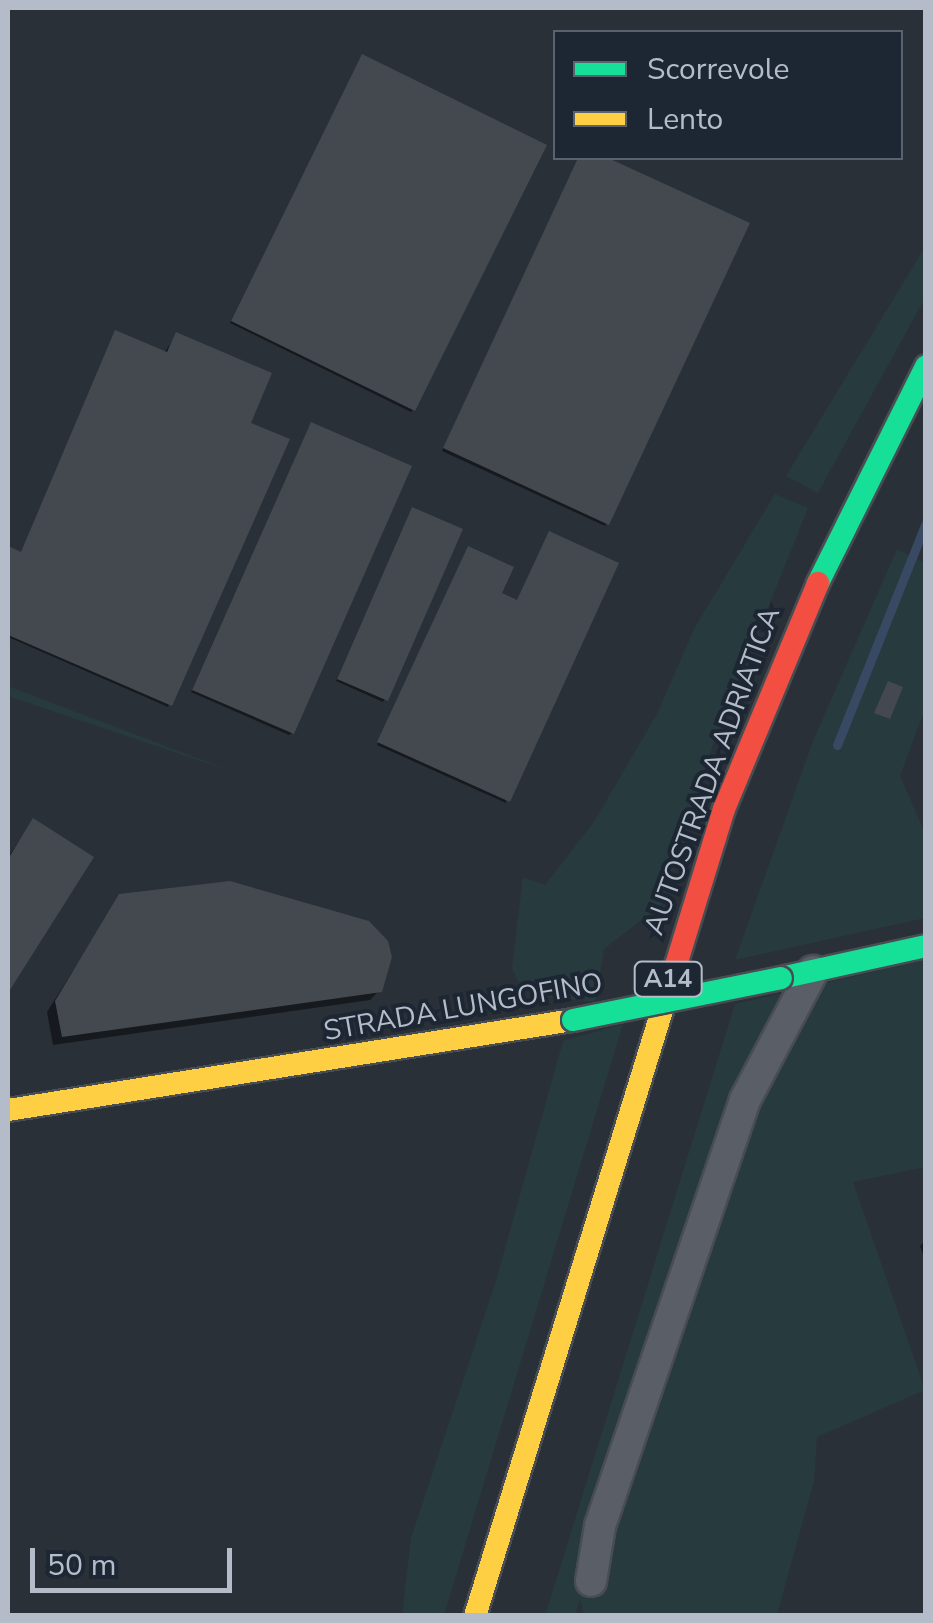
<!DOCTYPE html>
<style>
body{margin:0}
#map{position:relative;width:933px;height:1623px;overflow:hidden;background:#2a3038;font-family:"Nunito Sans",sans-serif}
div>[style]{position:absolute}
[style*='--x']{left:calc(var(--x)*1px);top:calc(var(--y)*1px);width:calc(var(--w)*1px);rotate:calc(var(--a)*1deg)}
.green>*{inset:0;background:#273a3e}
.shadow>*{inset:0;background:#0007}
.stream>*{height:9px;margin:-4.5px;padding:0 4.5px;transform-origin:4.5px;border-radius:4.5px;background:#384963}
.building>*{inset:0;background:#444950}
.roads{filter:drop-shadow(2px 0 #484c53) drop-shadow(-2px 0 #484c53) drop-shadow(0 2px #484c53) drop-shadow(0 -2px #484c53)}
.street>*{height:30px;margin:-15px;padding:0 15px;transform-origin:15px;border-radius:15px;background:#5a5e66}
.fast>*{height:22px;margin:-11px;padding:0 11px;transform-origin:11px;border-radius:11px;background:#16e098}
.slow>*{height:22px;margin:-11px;padding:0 11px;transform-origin:11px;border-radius:11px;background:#ffcf43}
.jam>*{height:22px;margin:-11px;padding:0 11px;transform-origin:11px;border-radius:11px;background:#f24e42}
.bridges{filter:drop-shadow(2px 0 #484c53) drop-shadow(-2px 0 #484c53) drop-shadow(0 2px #484c53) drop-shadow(0 -2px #484c53)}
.fast-bridge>*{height:22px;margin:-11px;padding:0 11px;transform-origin:11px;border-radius:11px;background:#16e098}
span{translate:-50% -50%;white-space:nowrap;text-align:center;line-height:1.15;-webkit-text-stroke:8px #1d2633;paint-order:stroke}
.shield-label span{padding:2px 8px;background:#1d2633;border:2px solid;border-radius:8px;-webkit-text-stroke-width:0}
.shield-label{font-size:25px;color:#b4bcc9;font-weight:700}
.street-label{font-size:28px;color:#b4bcc9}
.frame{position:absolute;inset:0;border:10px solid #b4bcc9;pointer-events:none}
.legend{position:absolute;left:553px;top:30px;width:350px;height:130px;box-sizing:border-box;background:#1d2633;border:2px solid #59626f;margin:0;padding:12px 18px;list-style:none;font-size:30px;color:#b4bcc9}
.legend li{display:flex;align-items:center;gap:20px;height:50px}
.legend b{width:50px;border:2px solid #59626f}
.scale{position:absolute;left:30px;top:1548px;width:202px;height:45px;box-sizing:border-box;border:5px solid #b4bcc9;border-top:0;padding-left:12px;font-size:30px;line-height:35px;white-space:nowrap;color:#b4bcc9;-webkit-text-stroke:8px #1d2633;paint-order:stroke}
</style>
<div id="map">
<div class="green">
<i style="clip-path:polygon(925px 247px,925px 298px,818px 493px,786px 476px)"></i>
<i style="clip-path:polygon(775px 494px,808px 508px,714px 742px,661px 905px,604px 949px,595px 1002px,548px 997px,519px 983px,512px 968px,523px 877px,545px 885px,594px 822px,657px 714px,694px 629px)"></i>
<i style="clip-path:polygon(897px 549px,925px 563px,925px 709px,900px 776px,925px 833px,925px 918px,735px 960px,813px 741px)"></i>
<i style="clip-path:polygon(8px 686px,239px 774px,8px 696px)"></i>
<i style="clip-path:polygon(925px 960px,925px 1167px,853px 1182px,925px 1390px,817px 1437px,814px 1481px,777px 1615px,584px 1615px,580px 1599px,575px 1615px,545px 1616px,735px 1004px)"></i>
<i style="clip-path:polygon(623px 1024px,444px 1615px,402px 1616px,411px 1538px,496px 1281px,563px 1041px)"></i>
</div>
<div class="shadow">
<i style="clip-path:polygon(360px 59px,413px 410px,411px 412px,230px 323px)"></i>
<i style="clip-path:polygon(579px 158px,602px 158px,747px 224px,605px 526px,442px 451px)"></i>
<i style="clip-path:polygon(116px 333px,164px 353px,177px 335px,248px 421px,168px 707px,8px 637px,8px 549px,21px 554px)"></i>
<i style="clip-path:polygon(309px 427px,292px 733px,289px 735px,191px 692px)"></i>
<i style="clip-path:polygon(410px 512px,385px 699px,383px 702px,336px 681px)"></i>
<i style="clip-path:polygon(466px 551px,499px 594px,506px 803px,377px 745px)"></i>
<i style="clip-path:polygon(33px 821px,91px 858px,8px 989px,8px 857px)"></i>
<i style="clip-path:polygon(120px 896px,380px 990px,370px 1000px,53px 1045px,47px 1012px)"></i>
<i style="clip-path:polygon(926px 1240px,926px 1262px,920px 1246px)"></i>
</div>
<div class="stream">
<i style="--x:837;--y:745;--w:239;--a:-68.2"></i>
</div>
<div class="building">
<i style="clip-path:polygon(362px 54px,547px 145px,415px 411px,231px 321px)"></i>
<i style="clip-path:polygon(578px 158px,608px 158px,750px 223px,609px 525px,443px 448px)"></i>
<i style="clip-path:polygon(115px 330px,167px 352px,176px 332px,272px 373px,251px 423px,290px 439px,172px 706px,8px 635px,8px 546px,21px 552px)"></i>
<i style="clip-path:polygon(311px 422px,412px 466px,294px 734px,192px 690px)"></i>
<i style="clip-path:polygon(412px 507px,463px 529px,388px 701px,337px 679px)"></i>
<i style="clip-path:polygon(549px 531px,619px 563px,510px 802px,377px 742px,468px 546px,514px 567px,502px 593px,517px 600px)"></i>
<i style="clip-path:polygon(888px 681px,903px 687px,890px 719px,874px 713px)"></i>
<i style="clip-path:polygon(33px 818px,94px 857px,8px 993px,8px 859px)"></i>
<i style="clip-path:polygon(230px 881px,369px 921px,388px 941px,392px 957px,382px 992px,62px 1037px,55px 1001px,119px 894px)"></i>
</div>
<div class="roads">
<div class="street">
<i style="--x:591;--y:1581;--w:56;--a:-80.7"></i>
<i style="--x:600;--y:1526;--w:450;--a:-71.2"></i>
<i style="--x:745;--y:1100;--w:146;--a:-62.2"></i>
</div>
<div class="fast">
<i style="--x:818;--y:583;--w:242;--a:-63.5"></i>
<i style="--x:781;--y:978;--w:148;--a:-12.4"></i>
</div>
<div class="slow">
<i style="--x:8;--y:1110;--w:572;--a:-9.05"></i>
<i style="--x:475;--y:1616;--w:681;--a:-72.84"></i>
</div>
<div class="jam">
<i style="--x:676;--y:965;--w:163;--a:-72.9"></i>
<i style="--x:724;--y:809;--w:245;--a:-67.4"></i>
</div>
</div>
<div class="bridges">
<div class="fast-bridge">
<i style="--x:573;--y:1020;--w:212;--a:-11.4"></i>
</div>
</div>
<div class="shield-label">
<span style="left:668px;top:979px">A14</span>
</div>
<div class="street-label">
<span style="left:712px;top:771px;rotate:-70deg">AUTOSTRADA ADRIATICA</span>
<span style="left:463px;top:1007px;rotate:-10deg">STRADA LUNGOFINO</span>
</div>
<div class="frame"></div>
<ul class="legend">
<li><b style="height:12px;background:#16e098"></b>Scorrevole</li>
<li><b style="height:12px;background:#ffcf43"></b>Lento</li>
</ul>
<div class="scale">50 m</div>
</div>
